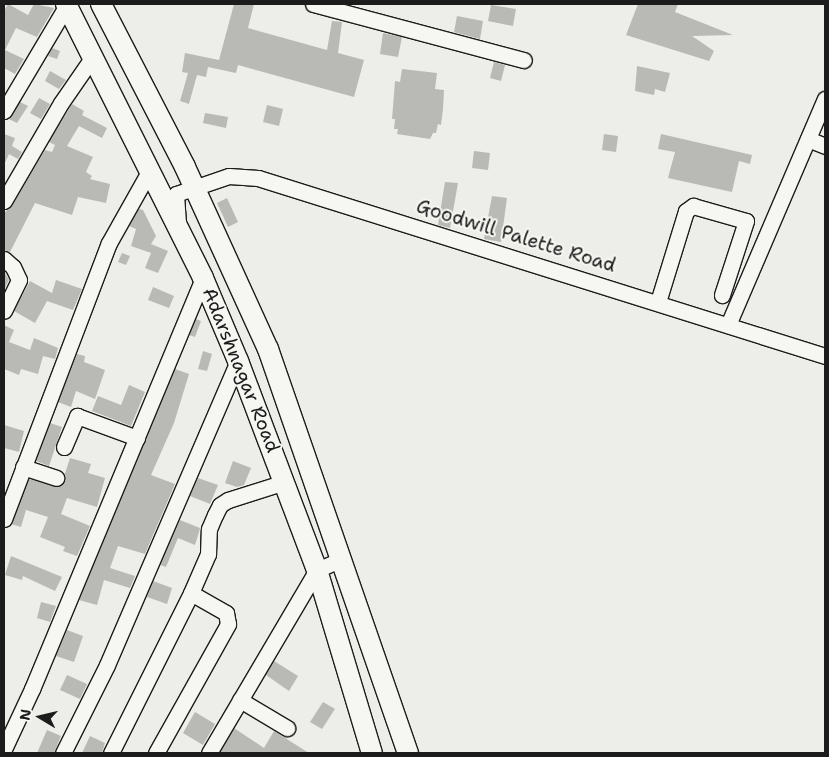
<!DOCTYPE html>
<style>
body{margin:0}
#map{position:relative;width:829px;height:757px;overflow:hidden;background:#edede9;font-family:"Shantell Sans",sans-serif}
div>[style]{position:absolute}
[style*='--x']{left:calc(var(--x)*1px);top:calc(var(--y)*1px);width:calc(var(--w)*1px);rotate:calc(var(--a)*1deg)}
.building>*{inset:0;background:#b9b9b6}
.roads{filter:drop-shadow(1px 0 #1c1c1c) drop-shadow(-1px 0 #1c1c1c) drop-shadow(0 1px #1c1c1c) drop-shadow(0 -1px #1c1c1c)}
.minor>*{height:15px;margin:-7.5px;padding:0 7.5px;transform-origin:7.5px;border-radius:7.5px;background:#f6f6f2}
.major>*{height:20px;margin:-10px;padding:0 10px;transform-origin:10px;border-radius:10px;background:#f6f6f2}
span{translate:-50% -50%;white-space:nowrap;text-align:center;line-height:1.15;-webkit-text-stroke:4px #f6f6f2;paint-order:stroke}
.street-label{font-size:19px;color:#1c1c1c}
.frame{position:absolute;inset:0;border:5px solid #1c1c1c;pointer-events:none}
.north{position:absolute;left:15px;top:692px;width:50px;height:50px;-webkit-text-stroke:4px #f6f6f2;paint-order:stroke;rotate:279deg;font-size:14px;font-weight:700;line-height:20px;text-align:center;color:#1c1c1c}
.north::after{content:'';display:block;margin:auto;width:18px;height:22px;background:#1c1c1c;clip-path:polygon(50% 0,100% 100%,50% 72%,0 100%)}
</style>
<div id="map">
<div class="building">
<i style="clip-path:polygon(8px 4px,28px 15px,34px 4px,54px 8px,37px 37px,16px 28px,5px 50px,24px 59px,15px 74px,4px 68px,4px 11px)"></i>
<i style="clip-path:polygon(234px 4px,254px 4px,248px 28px,327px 50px,332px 21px,342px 22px,338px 53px,364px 60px,354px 97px,238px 65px,236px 73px,208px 67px,206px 77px,197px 75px,189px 104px,180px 101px,188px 73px,182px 72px,185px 53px,219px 60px)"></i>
<i style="clip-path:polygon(638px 4px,678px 4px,675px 12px,733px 35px,692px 36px,714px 51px,709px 61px,626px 35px)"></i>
<i style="clip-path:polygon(491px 5px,516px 9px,513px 26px,488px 21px)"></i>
<i style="clip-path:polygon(457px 16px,483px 21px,480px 39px,454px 32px)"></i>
<i style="clip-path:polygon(383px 33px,402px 37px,398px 57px,380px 54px)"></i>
<i style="clip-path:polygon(52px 48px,60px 51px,57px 59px,48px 56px)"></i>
<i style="clip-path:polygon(494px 62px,505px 65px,501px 81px,490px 78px)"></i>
<i style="clip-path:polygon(637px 66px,670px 73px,665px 92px,655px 89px,654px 95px,635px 91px)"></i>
<i style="clip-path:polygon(402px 69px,437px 73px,435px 89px,444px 90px,443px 109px,441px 125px,438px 124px,436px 133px,433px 133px,430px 139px,397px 134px,398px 129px,394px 129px,395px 119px,392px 119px,395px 81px,400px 82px)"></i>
<i style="clip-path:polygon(50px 71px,66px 80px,59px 89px,45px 81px)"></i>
<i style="clip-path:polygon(39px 98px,50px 104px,41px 119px,30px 113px)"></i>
<i style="clip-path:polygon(20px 102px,28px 106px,17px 123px,9px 119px)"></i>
<i style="clip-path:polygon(72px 104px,84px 111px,82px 115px,107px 128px,102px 138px,79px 126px,67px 146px,93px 157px,86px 172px,92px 176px,90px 179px,110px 184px,106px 203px,78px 197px,72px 215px,35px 203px,10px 252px,4px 250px,4px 213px,12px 206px,45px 150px,52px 152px,55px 145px,49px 142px)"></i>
<i style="clip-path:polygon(267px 105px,283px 109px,279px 126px,263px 122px)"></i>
<i style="clip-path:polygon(205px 113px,228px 117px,226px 128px,203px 123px)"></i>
<i style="clip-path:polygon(4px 134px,15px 138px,12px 146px,22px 152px,18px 159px,9px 154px,4px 165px)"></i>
<i style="clip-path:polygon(604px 134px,618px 136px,616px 152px,602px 150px)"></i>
<i style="clip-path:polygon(661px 134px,752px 155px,750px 164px,739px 161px,732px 192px,668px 178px,675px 152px,658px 149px)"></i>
<i style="clip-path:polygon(474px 151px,490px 153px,488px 170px,472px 168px)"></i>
<i style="clip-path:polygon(445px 182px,458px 183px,450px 228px,438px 225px)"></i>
<i style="clip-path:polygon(492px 196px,507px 198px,501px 242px,484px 239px)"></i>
<i style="clip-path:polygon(227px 198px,238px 222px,228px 227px,217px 203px)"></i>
<i style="clip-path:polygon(139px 209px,143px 210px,156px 236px,151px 244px,168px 251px,158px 273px,145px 268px,151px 253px,131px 246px,136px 229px,129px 226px)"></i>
<i style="clip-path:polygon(122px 253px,130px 256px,126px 265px,118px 262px)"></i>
<i style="clip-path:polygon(4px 271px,9px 280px,4px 290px)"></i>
<i style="clip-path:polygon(56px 280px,82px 289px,73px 310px,47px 301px,35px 323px,14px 311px,30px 281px,52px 293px)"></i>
<i style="clip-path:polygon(153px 287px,174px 296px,169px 308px,148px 300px)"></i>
<i style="clip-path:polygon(196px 319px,201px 321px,195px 337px,189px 335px)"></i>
<i style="clip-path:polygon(4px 325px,14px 330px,9px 342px,30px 350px,34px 338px,58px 348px,55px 359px,43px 356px,38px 374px,21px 369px,19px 375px,4px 369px)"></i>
<i style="clip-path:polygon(203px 351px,212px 354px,207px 371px,198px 369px)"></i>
<i style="clip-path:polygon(77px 354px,85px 356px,84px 362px,105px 370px,95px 399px,76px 391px,71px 407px,58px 402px)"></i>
<i style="clip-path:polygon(175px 369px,189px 374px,174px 423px,151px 475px,175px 484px,145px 554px,118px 546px,110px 568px,135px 576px,130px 588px,104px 580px,97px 605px,79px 600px)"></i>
<i style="clip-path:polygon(129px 385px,145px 392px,131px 426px,92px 411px,98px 396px,121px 405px)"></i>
<i style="clip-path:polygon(50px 423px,62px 427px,49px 466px,36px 461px)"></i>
<i style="clip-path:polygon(4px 425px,24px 431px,19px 452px,4px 448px)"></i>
<i style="clip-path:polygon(70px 458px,91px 464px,88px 473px,105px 478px,97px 507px,67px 498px,61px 514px,90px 526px,77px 556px,63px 551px,65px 547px,40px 537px,48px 517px,26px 510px,21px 527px,11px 524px,29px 479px,61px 486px)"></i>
<i style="clip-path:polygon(233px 461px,251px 468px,244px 485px,237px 487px,225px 483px)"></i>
<i style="clip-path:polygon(198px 478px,218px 485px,210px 504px,190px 496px)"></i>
<i style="clip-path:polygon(180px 520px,200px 528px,199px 532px,195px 545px,178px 538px,166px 567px,160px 565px)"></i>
<i style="clip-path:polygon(11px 556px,62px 577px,55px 591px,23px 576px,22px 580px,5px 575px)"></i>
<i style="clip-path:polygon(153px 581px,172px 588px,167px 604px,147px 597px)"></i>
<i style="clip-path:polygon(41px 602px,56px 606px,50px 622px,37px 618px)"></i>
<i style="clip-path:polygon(67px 630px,83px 636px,74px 662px,56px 656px)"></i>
<i style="clip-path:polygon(274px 661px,298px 676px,289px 691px,266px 675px)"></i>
<i style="clip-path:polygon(67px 675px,87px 684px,80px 699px,60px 690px)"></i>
<i style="clip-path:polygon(323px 702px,335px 709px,322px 729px,310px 722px)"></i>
<i style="clip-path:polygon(195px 712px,215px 724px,203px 745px,183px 733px)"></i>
<i style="clip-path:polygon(234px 728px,264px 748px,274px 731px,309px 753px,220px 753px)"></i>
<i style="clip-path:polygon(47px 730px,61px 736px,54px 753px,37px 753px)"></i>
<i style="clip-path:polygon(90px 736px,105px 743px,102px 753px,82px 753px)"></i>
</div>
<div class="roads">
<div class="minor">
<i style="--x:313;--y:4;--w:218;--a:14.9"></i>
<i style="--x:4;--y:111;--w:123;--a:-59.3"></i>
<i style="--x:808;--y:139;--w:18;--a:22"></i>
<i style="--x:4;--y:201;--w:113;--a:-59.8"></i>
<i style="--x:61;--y:103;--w:55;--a:-55.4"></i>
<i style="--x:178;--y:223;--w:29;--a:-94"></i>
<i style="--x:176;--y:194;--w:56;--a:-18.8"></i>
<i style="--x:229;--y:176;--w:29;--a:4"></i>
<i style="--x:258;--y:178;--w:594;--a:17.43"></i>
<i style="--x:4;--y:259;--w:12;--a:42"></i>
<i style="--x:13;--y:267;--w:14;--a:65"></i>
<i style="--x:19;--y:280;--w:34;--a:116"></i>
<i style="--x:658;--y:302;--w:95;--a:-72.9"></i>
<i style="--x:686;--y:211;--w:9;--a:-36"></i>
<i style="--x:693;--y:206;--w:55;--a:15.8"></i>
<i style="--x:746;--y:221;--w:78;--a:108"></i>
<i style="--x:728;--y:325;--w:246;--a:-66.8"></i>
<i style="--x:64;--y:447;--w:34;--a:-67"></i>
<i style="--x:77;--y:416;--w:64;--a:20.1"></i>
<i style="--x:23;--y:467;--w:35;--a:18"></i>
<i style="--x:4;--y:519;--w:295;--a:-69.2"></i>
<i style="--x:109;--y:243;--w:84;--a:-60.7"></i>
<i style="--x:240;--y:700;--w:55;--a:30.8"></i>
<i style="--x:4;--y:749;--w:66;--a:-65"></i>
<i style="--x:32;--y:689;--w:445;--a:-67.4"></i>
<i style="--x:63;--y:753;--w:98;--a:-63.4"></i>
<i style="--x:107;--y:665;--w:331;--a:-66.7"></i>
<i style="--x:111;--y:753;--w:179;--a:-63.4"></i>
<i style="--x:156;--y:753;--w:148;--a:-60.8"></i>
<i style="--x:228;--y:624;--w:11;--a:-100"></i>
<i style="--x:226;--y:613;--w:40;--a:-150.3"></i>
<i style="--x:191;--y:593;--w:43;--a:-66.4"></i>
<i style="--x:208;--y:554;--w:25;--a:-88"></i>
<i style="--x:209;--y:529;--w:15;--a:-67"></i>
<i style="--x:215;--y:515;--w:11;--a:-63"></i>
<i style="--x:220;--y:505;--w:9;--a:-32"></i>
<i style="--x:228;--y:500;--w:60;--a:-17.5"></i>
<i style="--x:209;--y:753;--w:212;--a:-59.5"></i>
<i style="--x:317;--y:570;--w:27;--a:-24"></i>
</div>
<div class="major">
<i style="--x:66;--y:4;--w:306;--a:63.4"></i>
<i style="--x:203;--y:278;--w:90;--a:67.1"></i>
<i style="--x:238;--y:361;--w:223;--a:69.3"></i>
<i style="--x:317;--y:570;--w:191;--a:73.3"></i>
<i style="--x:101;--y:4;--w:183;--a:62.7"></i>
<i style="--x:185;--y:167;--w:200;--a:65.5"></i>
<i style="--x:268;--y:349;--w:428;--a:70.9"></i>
</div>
</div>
<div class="street-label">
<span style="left:516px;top:236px;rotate:17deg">Goodwill Palette Road</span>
<span style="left:241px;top:370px;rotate:68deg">Adarshnagar Road</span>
</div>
<div class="frame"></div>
<div class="north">N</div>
</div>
